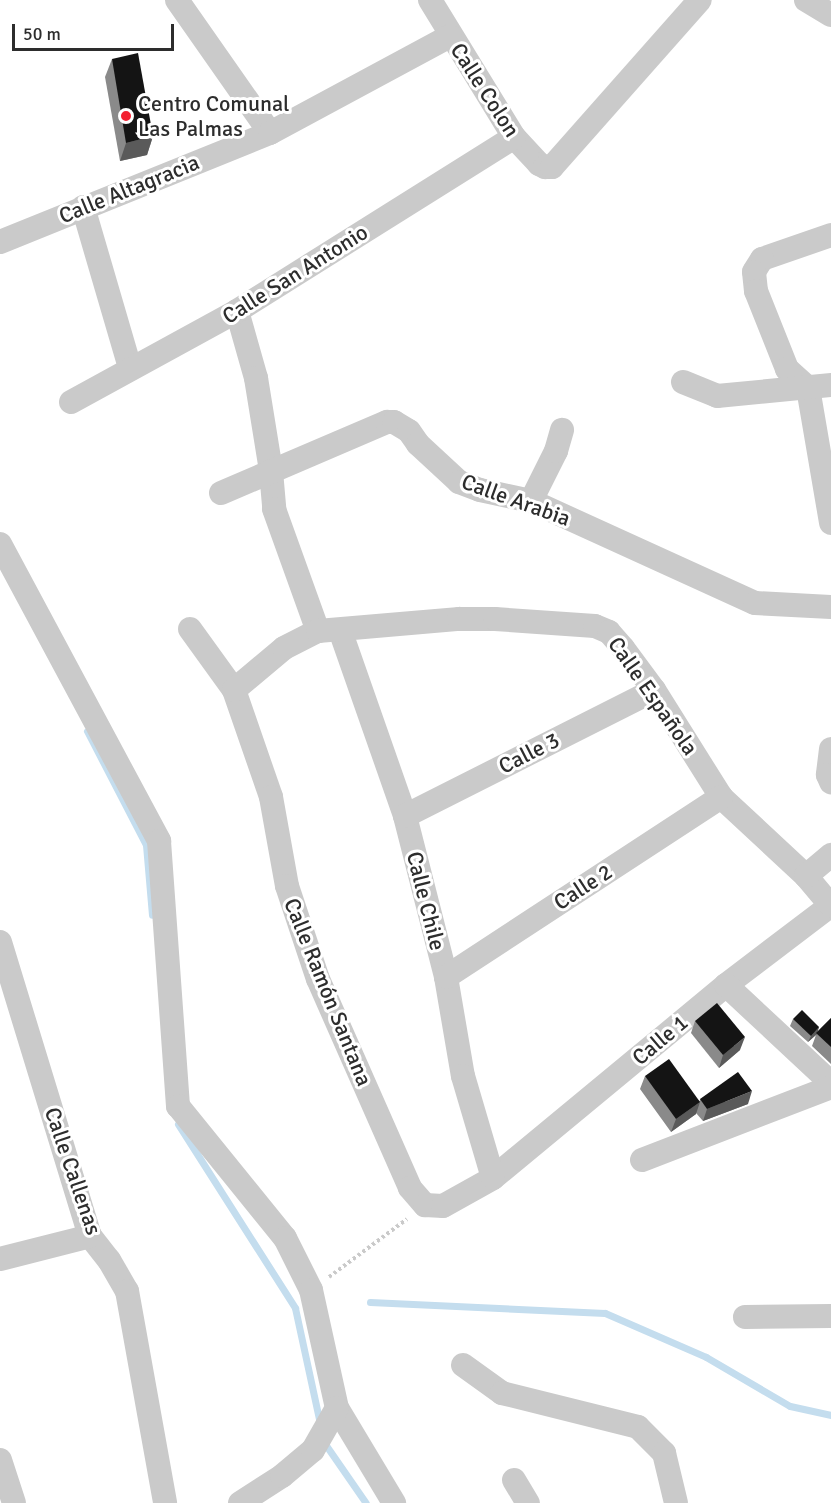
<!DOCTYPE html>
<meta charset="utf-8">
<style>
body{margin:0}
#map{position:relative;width:831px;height:1503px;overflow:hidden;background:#fff;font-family:Signika,sans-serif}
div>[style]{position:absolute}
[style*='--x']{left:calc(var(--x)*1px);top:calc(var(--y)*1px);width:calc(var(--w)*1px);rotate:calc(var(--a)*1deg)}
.stream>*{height:7px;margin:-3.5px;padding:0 3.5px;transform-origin:3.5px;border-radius:3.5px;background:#c4ddee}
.path>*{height:4px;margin-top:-2px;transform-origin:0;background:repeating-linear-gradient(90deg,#cacaca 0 3px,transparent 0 6px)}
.minor>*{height:24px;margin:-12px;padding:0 12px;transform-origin:12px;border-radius:12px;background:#cacaca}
.wall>*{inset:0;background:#8a8a8a}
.shaded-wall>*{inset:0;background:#5a5a5a}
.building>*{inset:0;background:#141414}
.dots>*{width:16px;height:16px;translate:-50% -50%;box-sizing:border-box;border:3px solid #fff;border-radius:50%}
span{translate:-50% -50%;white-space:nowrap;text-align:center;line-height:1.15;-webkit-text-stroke:6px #fff;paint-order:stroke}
.street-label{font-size:22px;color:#2d2d2d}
.poi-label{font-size:22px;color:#2d2d2d}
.left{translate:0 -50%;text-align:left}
.scale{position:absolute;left:12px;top:24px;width:162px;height:27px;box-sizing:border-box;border:3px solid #2d2d2d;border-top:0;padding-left:8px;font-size:18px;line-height:21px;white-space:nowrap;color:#2d2d2d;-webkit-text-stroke:4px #fff;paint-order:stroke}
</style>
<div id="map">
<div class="stream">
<i style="--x:87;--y:731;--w:128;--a:62.6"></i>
<i style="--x:146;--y:845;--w:70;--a:85.1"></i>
<i style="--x:178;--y:1124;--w:218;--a:57.5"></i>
<i style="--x:295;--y:1308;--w:119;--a:77.8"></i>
<i style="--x:370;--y:1302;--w:235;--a:2.7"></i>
<i style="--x:605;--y:1313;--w:110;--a:23.5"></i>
<i style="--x:706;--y:1357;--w:97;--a:30.3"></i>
<i style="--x:790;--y:1406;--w:42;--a:12.4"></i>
<i style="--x:323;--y:1441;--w:75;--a:55.3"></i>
</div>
<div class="path">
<i style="--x:329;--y:1277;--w:97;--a:-36.6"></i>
</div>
<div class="minor">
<i style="--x:177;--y:0;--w:162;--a:55"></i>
<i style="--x:430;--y:0;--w:161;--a:58.5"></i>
<i style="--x:514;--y:137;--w:37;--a:47"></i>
<i style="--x:539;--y:164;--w:7;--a:27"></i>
<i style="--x:545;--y:167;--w:7;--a:0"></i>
<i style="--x:552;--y:167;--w:223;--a:-48.5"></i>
<i style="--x:806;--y:0;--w:29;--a:31"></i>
<i style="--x:83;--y:207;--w:168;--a:73.7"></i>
<i style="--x:831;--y:235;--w:73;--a:160.8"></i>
<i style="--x:762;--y:259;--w:15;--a:122"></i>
<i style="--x:754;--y:272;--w:19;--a:84"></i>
<i style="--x:756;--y:291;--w:84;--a:68.3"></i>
<i style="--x:787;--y:369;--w:28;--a:42"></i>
<i style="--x:808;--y:388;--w:137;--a:80.3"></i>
<i style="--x:0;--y:242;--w:291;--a:-22"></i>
<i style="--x:270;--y:133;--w:204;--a:-28.3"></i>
<i style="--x:237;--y:311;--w:70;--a:74.2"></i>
<i style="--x:256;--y:378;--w:94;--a:80.8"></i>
<i style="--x:271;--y:471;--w:38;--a:85"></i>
<i style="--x:274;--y:509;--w:130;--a:70.2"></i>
<i style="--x:683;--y:382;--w:37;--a:22"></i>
<i style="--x:717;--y:396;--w:115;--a:-5.5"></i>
<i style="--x:71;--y:402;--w:189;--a:-28.7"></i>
<i style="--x:237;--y:311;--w:327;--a:-32.1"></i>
<i style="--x:221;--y:493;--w:181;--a:-23.2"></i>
<i style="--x:387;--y:422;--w:7;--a:0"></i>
<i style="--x:394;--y:422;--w:17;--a:31"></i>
<i style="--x:409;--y:431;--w:16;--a:55"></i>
<i style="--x:418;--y:444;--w:56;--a:42.8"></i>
<i style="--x:459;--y:482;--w:22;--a:21"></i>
<i style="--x:480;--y:490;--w:52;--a:12.2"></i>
<i style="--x:531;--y:501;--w:246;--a:24.5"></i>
<i style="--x:755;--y:603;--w:76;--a:3"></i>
<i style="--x:531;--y:501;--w:56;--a:-63.4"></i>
<i style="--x:556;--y:451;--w:22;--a:-74"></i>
<i style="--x:0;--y:544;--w:337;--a:61.8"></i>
<i style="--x:159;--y:841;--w:266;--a:85.9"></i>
<i style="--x:178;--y:1106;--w:170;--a:51"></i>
<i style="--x:285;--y:1238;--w:58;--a:63.4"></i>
<i style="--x:311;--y:1290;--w:121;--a:77.6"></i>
<i style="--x:337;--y:1408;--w:111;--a:59"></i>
<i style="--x:190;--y:629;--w:75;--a:54.2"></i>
<i style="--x:234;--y:690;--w:113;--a:70.9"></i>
<i style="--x:271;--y:797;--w:90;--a:79.8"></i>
<i style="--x:287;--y:886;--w:98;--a:71.6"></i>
<i style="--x:318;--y:979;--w:228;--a:66.2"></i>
<i style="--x:410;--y:1188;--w:23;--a:49"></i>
<i style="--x:425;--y:1205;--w:18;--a:3"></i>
<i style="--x:443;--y:1206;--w:57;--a:-29.2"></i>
<i style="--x:493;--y:1178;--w:303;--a:-39.6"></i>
<i style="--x:726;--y:985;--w:131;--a:-37.2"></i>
<i style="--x:340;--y:630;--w:197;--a:70.7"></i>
<i style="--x:405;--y:816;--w:166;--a:75.7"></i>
<i style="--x:446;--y:977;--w:100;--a:80.3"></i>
<i style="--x:463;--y:1076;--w:106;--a:73.6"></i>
<i style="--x:234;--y:690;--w:65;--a:-40"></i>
<i style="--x:284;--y:648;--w:38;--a:-27"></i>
<i style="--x:318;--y:631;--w:142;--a:-4.9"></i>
<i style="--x:459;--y:619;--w:36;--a:0"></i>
<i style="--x:495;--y:619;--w:100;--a:4"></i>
<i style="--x:595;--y:626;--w:15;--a:23"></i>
<i style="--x:609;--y:632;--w:21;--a:49"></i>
<i style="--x:623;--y:648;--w:52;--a:53.6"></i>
<i style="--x:654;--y:690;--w:126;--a:57.9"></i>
<i style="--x:721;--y:797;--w:116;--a:42.9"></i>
<i style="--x:806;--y:876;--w:39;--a:50"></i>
<i style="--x:831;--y:749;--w:26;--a:97"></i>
<i style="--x:828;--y:775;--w:8;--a:67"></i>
<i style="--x:405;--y:816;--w:279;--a:-26.8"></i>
<i style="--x:806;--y:876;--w:33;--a:-40"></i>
<i style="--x:0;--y:942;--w:307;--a:73"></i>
<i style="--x:90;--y:1236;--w:31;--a:52"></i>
<i style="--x:109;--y:1260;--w:36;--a:60"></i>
<i style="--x:127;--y:1291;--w:215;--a:79.8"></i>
<i style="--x:446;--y:977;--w:329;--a:-33.2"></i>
<i style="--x:726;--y:985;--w:144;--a:43"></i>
<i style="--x:642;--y:1160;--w:203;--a:-21.1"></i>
<i style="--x:0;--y:1259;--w:93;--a:-14.3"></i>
<i style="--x:745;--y:1317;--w:86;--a:-0.7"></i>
<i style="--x:463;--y:1365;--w:48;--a:35.7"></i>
<i style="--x:502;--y:1393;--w:140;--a:14"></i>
<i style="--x:638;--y:1427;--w:37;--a:45"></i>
<i style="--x:664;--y:1453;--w:51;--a:76.5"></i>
<i style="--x:0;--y:1460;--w:45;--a:72"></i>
<i style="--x:514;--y:1480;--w:27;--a:59"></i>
<i style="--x:240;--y:1503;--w:50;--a:-32.7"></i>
<i style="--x:282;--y:1476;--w:40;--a:-40"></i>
<i style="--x:313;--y:1450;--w:48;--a:-60.3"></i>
</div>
<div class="wall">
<i style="clip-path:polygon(112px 59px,153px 136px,147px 155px,120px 161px,105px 77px)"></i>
<i style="clip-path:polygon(831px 1018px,831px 1064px,812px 1046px,816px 1035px,808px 1042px,790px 1026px,793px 1019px,819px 1027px,817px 1032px)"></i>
<i style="clip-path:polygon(695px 1021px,740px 1050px,719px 1068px,691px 1033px)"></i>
<i style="clip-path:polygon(645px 1076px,700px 1101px,700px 1099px,748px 1104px,703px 1121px,696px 1113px,696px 1114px,671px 1132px,640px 1089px)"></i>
</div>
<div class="shaded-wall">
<i style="clip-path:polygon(153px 136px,147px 155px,120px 161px,126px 143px)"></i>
<i style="clip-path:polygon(819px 1027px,817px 1034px,808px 1042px,811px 1036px)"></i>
<i style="clip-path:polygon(745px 1037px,740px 1050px,719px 1068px,723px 1055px)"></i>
<i style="clip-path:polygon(752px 1091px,748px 1104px,703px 1121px,707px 1109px)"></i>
<i style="clip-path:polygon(700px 1102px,696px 1114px,671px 1132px,676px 1119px)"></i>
</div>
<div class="building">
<i style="clip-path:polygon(138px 53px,153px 136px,126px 143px,112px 59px)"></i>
<i style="clip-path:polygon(717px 1003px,745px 1037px,723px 1055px,695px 1021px)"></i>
<i style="clip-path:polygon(802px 1010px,819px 1027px,811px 1036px,793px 1019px)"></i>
<i style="clip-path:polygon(831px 1018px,831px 1047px,816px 1033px)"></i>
<i style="clip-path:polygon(669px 1059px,700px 1102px,676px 1119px,645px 1076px)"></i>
<i style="clip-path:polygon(738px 1072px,752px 1091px,707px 1109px,700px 1099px)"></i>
</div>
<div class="dots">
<i style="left:126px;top:116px;background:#f32030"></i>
</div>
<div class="street-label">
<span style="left:485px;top:90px;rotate:57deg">Calle Colon</span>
<span style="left:129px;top:189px;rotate:-22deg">Calle Altagracia</span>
<span style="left:295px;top:274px;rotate:-32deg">Calle San Antonio</span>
<span style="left:516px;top:500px;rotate:20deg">Calle Arabia</span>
<span style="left:653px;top:696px;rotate:55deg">Calle Española</span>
<span style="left:529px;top:753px;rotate:-27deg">Calle 3</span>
<span style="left:583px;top:887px;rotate:-33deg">Calle 2</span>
<span style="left:426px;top:901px;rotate:76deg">Calle Chile</span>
<span style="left:328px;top:992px;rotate:68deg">Calle Ramón Santana</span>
<span style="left:660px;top:1040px;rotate:-40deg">Calle 1</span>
<span style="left:73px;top:1171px;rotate:71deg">Calle Callenas</span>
</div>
<div class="poi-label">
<span class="left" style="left:138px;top:116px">Centro Comunal<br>Las Palmas</span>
</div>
<div class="scale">50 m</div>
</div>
